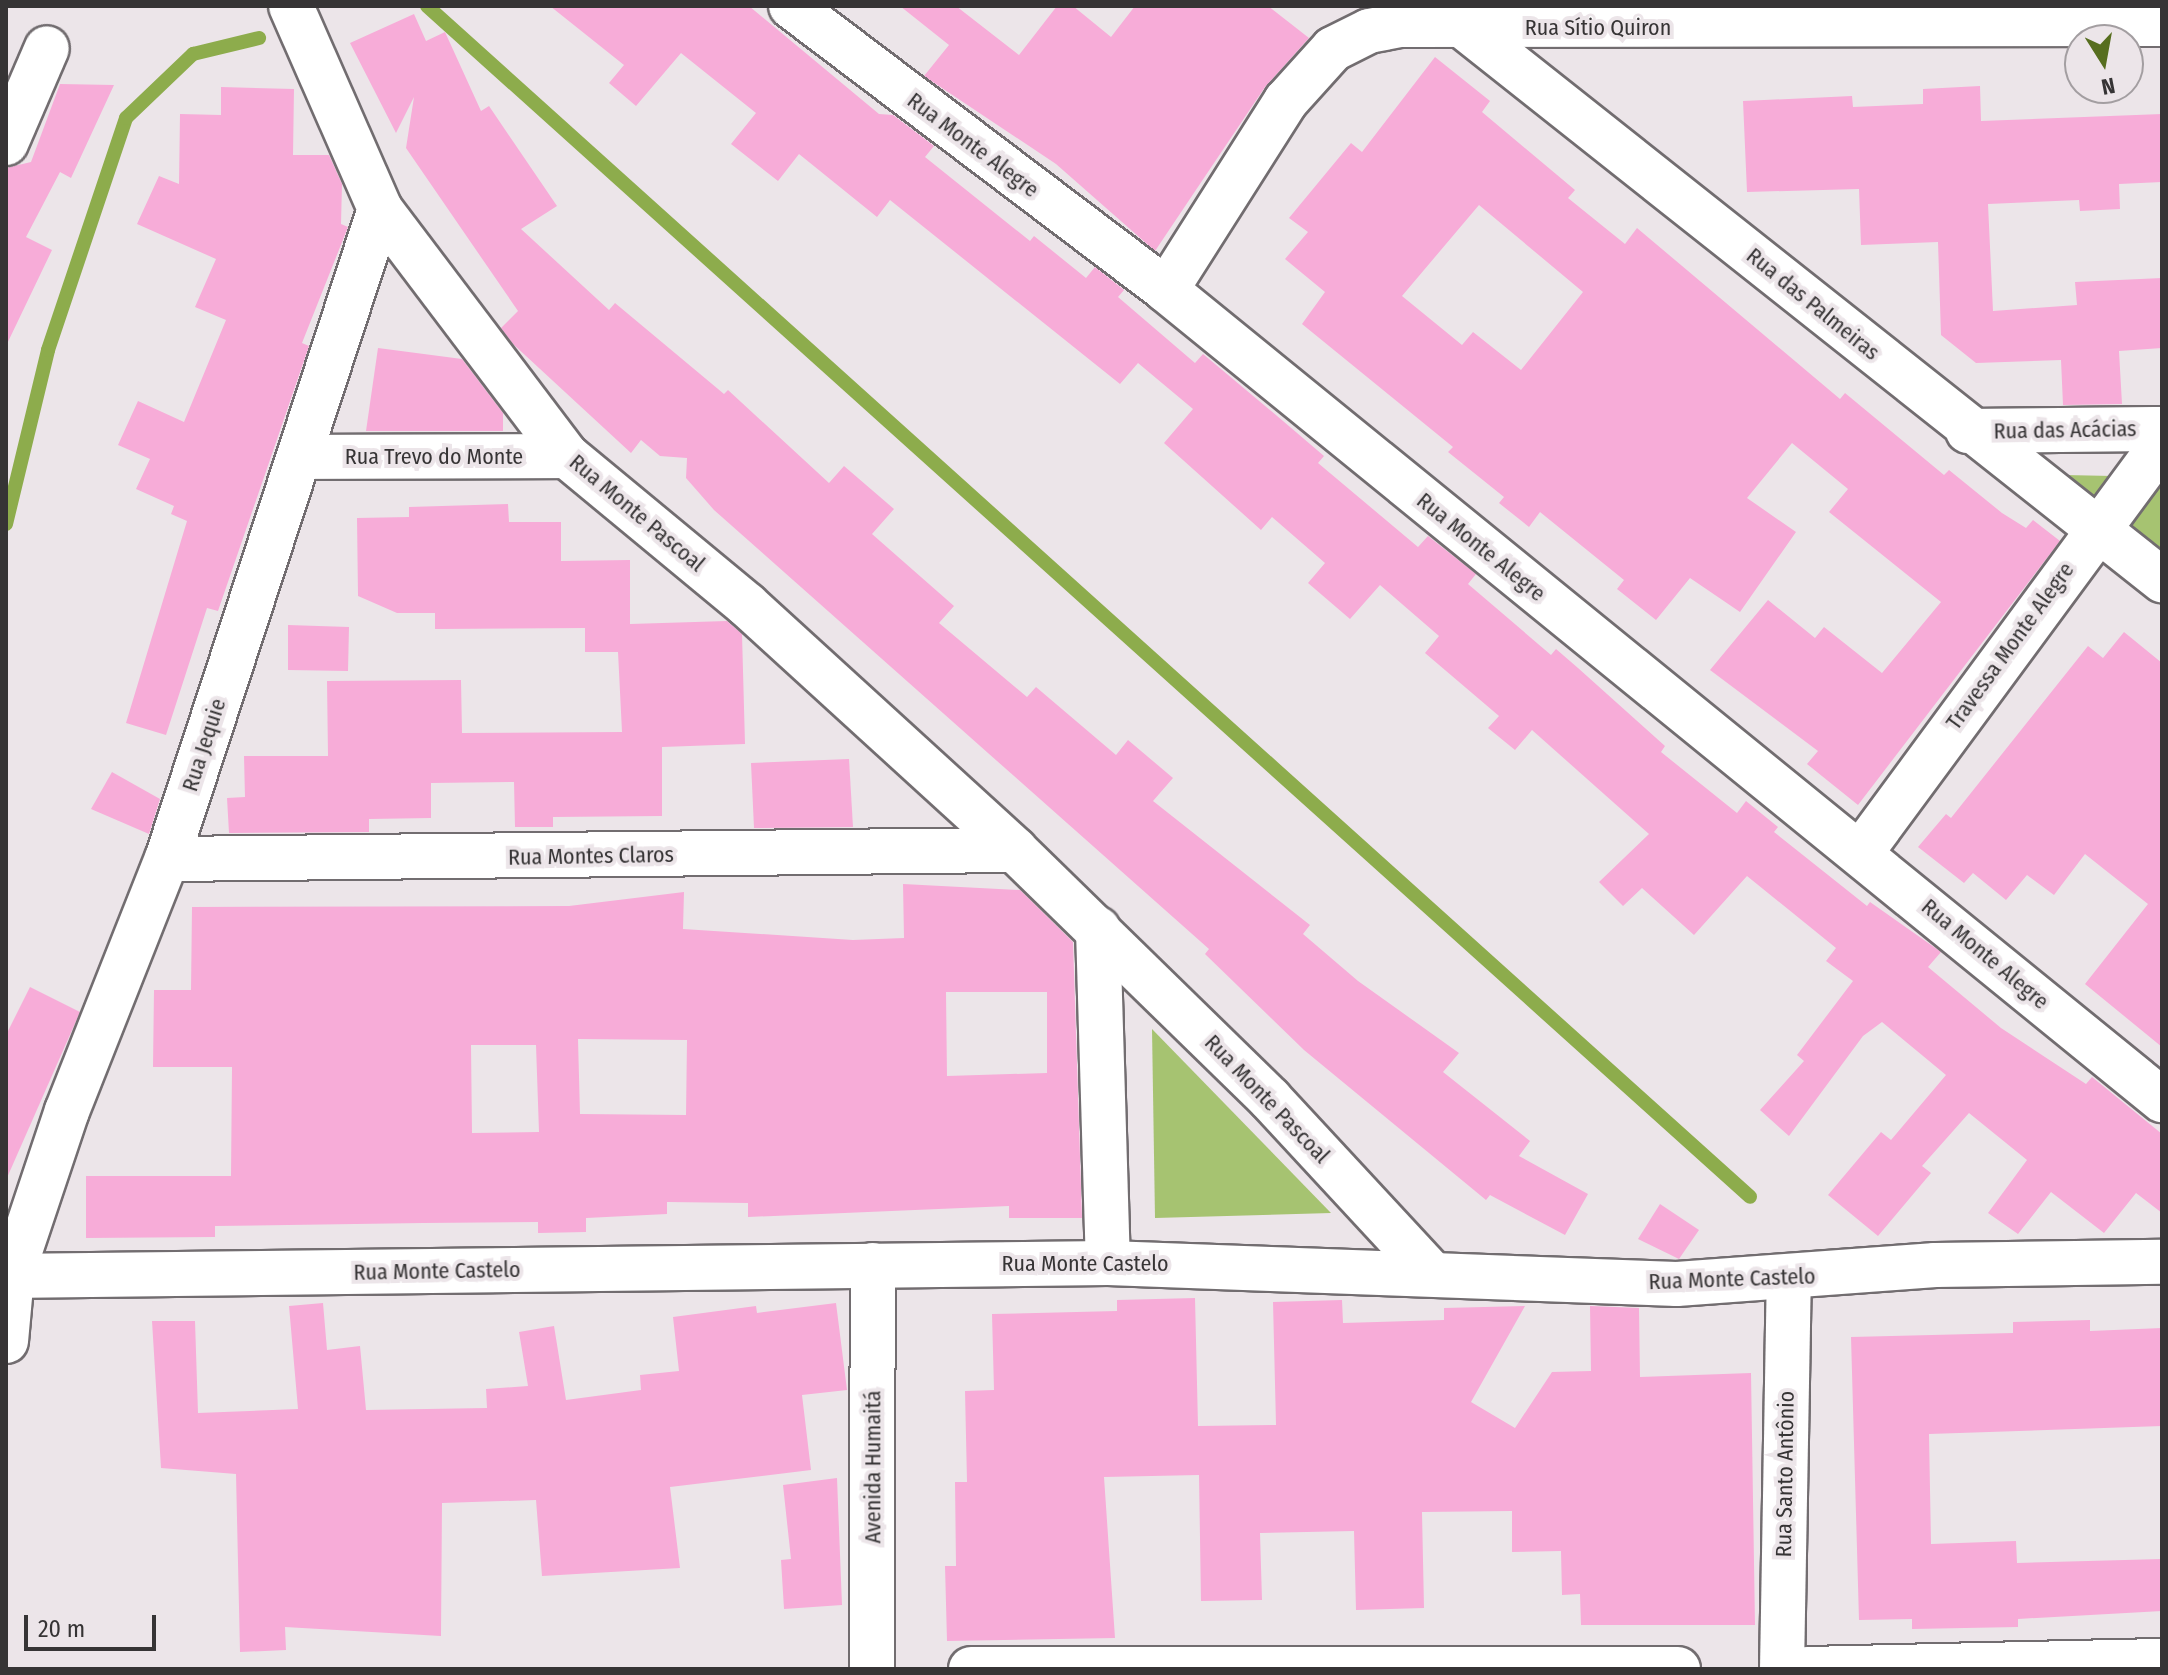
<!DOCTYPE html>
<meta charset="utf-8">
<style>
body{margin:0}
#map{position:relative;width:2168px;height:1675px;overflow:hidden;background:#ece5e9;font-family:"Fira Sans Condensed",sans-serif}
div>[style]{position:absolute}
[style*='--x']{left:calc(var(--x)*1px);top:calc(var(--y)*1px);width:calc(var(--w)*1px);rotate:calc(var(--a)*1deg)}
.green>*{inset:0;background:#a6c371}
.stream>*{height:14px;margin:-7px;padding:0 7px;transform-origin:7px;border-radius:7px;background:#8dac4c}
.building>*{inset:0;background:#f7acd8}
.roads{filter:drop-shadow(2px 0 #726d70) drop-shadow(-2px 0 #726d70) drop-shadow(0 2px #726d70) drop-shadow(0 -2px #726d70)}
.minor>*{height:44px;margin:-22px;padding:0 22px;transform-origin:22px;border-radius:22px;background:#fff}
span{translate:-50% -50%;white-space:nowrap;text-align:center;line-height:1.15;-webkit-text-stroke:8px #ece5e9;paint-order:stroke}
.street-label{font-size:22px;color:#363435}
.frame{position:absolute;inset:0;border:8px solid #363435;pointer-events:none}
.north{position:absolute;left:2064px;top:24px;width:80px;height:80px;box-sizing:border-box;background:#ece5e9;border:2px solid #a39ea1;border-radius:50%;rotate:169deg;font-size:22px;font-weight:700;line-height:32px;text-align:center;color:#363435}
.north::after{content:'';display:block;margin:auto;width:28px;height:36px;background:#576e1f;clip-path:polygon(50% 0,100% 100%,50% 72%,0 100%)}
.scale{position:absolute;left:24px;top:1615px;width:132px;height:36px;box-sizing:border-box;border:4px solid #363435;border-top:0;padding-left:10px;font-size:24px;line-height:28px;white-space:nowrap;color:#363435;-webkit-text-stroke:6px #ece5e9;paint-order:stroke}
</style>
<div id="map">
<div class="green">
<i style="clip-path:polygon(2064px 475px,2162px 477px,2162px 553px)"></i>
<i style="clip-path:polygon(1152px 1029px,1331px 1213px,1155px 1218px)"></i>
</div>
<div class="stream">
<i style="--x:427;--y:6;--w:1780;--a:41.99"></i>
<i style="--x:6;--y:524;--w:179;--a:-76.4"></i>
<i style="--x:48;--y:350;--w:245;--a:-71.4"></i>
<i style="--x:126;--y:118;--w:93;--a:-43.7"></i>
<i style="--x:193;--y:54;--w:68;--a:-13.6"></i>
</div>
<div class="building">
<i style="clip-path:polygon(550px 6px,749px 6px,879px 114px,893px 115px,934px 146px,925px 157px,1030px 241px,1034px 236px,1086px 278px,1095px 267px,1124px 290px,1118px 297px,1195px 363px,1203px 354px,1283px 421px,1324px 456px,1318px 463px,1418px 547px,1428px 536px,1476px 574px,1468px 584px,1551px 655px,1556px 649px,1578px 668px,1665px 746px,1661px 752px,1737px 813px,1746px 801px,1778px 827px,1774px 832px,1867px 906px,1870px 902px,1941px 952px,1928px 967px,2001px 1028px,2086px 1084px,2092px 1077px,2162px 1134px,2162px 1213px,2136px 1193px,2104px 1233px,2051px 1192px,2018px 1234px,1988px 1213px,2027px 1160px,1969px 1113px,1922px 1166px,1931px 1173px,1878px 1236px,1828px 1195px,1881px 1132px,1891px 1140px,1946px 1075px,1882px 1022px,1863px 1036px,1789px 1136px,1760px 1110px,1804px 1061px,1797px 1055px,1853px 981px,1826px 961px,1836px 948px,1747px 876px,1694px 935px,1642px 888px,1623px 906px,1599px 882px,1649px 834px,1532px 730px,1515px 750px,1488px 728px,1499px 716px,1425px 653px,1439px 636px,1380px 585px,1350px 619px,1308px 583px,1325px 563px,1272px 517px,1261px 530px,1164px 443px,1193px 409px,1138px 363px,1120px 384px,890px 200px,877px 217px,799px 154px,778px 181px,731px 144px,756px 113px,681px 53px,636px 106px,609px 83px,624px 65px)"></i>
<i style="clip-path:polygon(900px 6px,956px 6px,1019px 55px,1057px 6px,1073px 6px,1111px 37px,1135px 6px,1268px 6px,1309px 38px,1265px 87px,1155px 251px,1056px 164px,924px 76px,949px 45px)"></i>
<i style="clip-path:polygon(414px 14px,426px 41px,445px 32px,481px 111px,489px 106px,557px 206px,521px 229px,609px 310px,615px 303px,724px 394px,728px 390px,829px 483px,844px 466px,894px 509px,872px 534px,954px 606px,939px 623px,1027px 697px,1036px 687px,1116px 755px,1128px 740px,1173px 778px,1153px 801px,1310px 925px,1303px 934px,1358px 981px,1459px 1053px,1443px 1072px,1530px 1141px,1519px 1156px,1588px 1194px,1565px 1235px,1490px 1195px,1486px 1200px,1304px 1050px,1205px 954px,1209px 949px,714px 510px,686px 478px,687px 458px,660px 456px,641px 440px,631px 453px,513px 344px,501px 328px,518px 311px,406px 148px,414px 97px,396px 133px,350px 43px)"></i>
<i style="clip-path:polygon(evenodd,1435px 57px,1490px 101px,1482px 112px,1575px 190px,1568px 198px,1625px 244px,1637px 228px,1840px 399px,1845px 393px,1944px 475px,1949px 470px,2002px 513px,2026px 528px,2033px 520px,2060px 541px,1858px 805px,1807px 764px,1818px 751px,1710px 670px,1768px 600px,1815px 638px,1824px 627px,1882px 673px,1941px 602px,1829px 512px,1848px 489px,1792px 443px,1747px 498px,1796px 532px,1740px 612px,1690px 578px,1656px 620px,1617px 589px,1624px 580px,1540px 512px,1529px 527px,1499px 503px,1504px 497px,1448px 452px,1453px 447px,1302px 324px,1325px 292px,1285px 259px,1308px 232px,1289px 218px,1351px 143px,1362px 152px,1435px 57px,1479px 205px,1583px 292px,1521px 370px,1473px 332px,1462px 345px,1402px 296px,1479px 205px)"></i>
<i style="clip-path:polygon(60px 84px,114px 85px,71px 178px,60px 172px,26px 237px,52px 250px,6px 346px,6px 168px,31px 162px)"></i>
<i style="clip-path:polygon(1980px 86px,1981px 121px,2162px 114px,2162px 182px,2119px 184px,2120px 209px,2080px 211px,2079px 200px,1988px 204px,1993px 311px,2077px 305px,2075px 282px,2162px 278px,2162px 348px,2119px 351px,2122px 404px,2063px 405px,2061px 360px,1976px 363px,1941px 335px,1938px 242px,1861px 245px,1859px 189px,1747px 192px,1743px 101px,1852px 96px,1853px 107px,1923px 104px,1923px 89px)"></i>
<i style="clip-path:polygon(221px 87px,294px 89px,293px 155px,329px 155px,342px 184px,341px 224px,348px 227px,302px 343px,309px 346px,218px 611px,207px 608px,166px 735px,126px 723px,187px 521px,171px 514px,174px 506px,136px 489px,150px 459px,118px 445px,138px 401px,184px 422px,226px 320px,195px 307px,216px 259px,137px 224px,159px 176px,179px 184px,180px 114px,221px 115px)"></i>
<i style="clip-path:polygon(378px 348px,462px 359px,503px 413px,503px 431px,366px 431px)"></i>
<i style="clip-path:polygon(508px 504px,509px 522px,561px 522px,561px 561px,630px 560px,630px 624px,727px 621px,742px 634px,745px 744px,662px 747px,662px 816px,553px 817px,553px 827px,515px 827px,514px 782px,431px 783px,431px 818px,369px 819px,369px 832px,229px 833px,227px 798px,245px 797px,244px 756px,328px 756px,327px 681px,461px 680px,462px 733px,622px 732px,618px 652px,585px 652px,585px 628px,435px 629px,435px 613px,397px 613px,358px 596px,357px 518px,409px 517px,409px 507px)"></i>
<i style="clip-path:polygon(288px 625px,349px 627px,348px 671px,288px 670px)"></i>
<i style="clip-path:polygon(2124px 632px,2162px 663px,2162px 1047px,2085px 984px,2148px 904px,2085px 854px,2054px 895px,2027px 875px,2006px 900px,1973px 873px,1964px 883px,1918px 847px,1946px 814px,1951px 818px,2088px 646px,2103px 658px)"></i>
<i style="clip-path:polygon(849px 759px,853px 827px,754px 828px,751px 763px)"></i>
<i style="clip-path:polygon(112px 772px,160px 799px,149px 834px,91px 809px)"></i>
<i style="clip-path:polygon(evenodd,903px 884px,1020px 890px,1073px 942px,1082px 1218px,1009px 1218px,1009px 1206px,748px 1217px,748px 1203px,667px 1202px,667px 1214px,586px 1218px,586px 1232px,538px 1233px,538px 1222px,423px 1223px,215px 1226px,215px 1237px,86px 1238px,86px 1176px,231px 1176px,232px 1067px,153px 1067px,154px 990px,191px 990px,192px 907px,569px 906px,684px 892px,683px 929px,853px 940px,904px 938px,903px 884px,946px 992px,1047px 992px,1047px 1073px,947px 1076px,946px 992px,903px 884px,578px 1039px,687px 1040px,686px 1115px,580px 1114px,578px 1039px,903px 884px,471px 1045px,536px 1045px,539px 1132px,472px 1133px,471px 1045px)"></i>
<i style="clip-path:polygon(30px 987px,80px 1012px,6px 1180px,6px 1035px)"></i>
<i style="clip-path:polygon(1660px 1204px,1699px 1230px,1679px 1259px,1638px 1239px)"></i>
<i style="clip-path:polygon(1195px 1298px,1198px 1426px,1276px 1425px,1273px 1302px,1342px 1300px,1343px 1323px,1444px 1320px,1444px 1308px,1525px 1306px,1471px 1402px,1515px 1428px,1552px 1372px,1591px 1371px,1590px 1306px,1639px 1308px,1640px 1377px,1751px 1373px,1755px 1625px,1581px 1625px,1580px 1594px,1562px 1595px,1561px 1551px,1512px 1552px,1512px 1511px,1422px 1512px,1424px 1608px,1356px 1610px,1354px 1531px,1260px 1533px,1262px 1600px,1201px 1601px,1199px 1475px,1104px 1477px,1115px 1638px,947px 1641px,945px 1566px,956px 1566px,955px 1482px,967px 1482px,965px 1391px,994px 1390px,992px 1314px,1117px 1311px,1117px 1300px)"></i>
<i style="clip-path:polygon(323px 1303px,327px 1350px,360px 1346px,366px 1410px,487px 1408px,486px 1389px,528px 1386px,519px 1332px,554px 1326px,566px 1400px,641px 1390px,640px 1375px,679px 1371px,673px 1317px,756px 1306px,757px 1313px,836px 1303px,847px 1390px,802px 1395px,811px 1470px,670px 1487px,680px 1568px,542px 1576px,536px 1500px,442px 1503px,441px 1636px,285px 1627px,286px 1650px,240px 1652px,236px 1474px,161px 1468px,152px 1321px,195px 1321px,198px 1413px,298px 1409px,289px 1306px)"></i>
<i style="clip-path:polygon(2090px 1320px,2090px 1331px,2162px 1328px,2162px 1426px,1929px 1434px,1931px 1544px,2016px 1541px,2017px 1563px,2162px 1559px,2162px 1611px,2018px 1619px,2018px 1627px,1912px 1629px,1912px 1619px,1859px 1620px,1851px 1337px,2013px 1333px,2013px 1322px)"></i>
<i style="clip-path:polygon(837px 1478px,842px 1605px,784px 1609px,781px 1560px,791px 1559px,783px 1485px)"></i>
</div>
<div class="roads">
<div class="minor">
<i style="--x:291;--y:6;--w:222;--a:66.3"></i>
<i style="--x:380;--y:209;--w:310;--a:52.9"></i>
<i style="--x:567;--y:456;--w:234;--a:39.6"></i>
<i style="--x:747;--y:605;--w:363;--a:42.4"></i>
<i style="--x:1015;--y:850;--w:356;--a:44.3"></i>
<i style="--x:1270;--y:1099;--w:238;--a:47.2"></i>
<i style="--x:791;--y:6;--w:470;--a:37.1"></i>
<i style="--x:1166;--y:290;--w:1284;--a:39.12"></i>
<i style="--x:1464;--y:27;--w:891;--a:38.39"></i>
<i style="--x:6;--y:143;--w:103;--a:-66.7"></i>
<i style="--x:1166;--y:290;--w:224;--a:-57.6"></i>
<i style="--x:1286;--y:101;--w:70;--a:-47.9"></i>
<i style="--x:1333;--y:49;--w:40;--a:-26.6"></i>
<i style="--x:1369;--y:31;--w:32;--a:-11"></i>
<i style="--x:1400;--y:25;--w:762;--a:-0.08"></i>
<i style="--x:1968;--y:431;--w:194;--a:-0.6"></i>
<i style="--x:301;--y:457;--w:266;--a:-0.2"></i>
<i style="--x:1862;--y:851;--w:506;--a:-53.61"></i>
<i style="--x:167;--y:859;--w:848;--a:-0.61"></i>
<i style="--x:1098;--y:929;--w:334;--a:88.3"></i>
<i style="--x:6;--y:1276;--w:1102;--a:-0.68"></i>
<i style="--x:1108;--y:1263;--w:569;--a:2.11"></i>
<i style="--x:1677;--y:1284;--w:259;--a:-4.2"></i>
<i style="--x:1935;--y:1265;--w:227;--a:-0.8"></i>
<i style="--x:6;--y:1341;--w:66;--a:-84.8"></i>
<i style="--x:12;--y:1275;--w:173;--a:-71.5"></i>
<i style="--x:67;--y:1111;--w:271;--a:-68.4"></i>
<i style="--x:167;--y:859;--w:684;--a:-71.86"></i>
<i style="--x:872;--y:1669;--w:404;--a:-89.9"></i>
<i style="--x:971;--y:1669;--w:707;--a:0"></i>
<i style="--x:1782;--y:1669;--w:389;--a:-89"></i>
<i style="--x:1807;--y:1669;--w:355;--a:-1.3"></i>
</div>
</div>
<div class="street-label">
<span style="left:1598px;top:28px">Rua Sítio Quiron</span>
<span style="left:973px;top:145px;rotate:37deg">Rua Monte Alegre</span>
<span style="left:1813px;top:304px;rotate:39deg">Rua das Palmeiras</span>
<span style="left:2065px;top:430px;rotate:-1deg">Rua das Acácias</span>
<span style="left:434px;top:457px">Rua Trevo do Monte</span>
<span style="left:637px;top:513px;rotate:40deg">Rua Monte Pascoal</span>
<span style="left:1481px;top:547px;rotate:39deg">Rua Monte Alegre</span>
<span style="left:2010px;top:646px;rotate:-54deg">Travessa Monte Alegre</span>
<span style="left:204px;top:745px;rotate:-72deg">Rua Jequie</span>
<span style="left:591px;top:856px;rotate:-1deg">Rua Montes Claros</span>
<span style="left:1985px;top:954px;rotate:40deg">Rua Monte Alegre</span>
<span style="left:1267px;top:1099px;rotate:46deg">Rua Monte Pascoal</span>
<span style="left:1085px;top:1264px">Rua Monte Castelo</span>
<span style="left:437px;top:1271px;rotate:-1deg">Rua Monte Castelo</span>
<span style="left:1732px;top:1279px;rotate:-2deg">Rua Monte Castelo</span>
<span style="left:873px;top:1467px;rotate:-90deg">Avenida Humaitá</span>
<span style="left:1785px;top:1474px;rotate:-89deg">Rua Santo Antônio</span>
</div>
<div class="frame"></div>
<div class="north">N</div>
<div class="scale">20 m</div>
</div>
